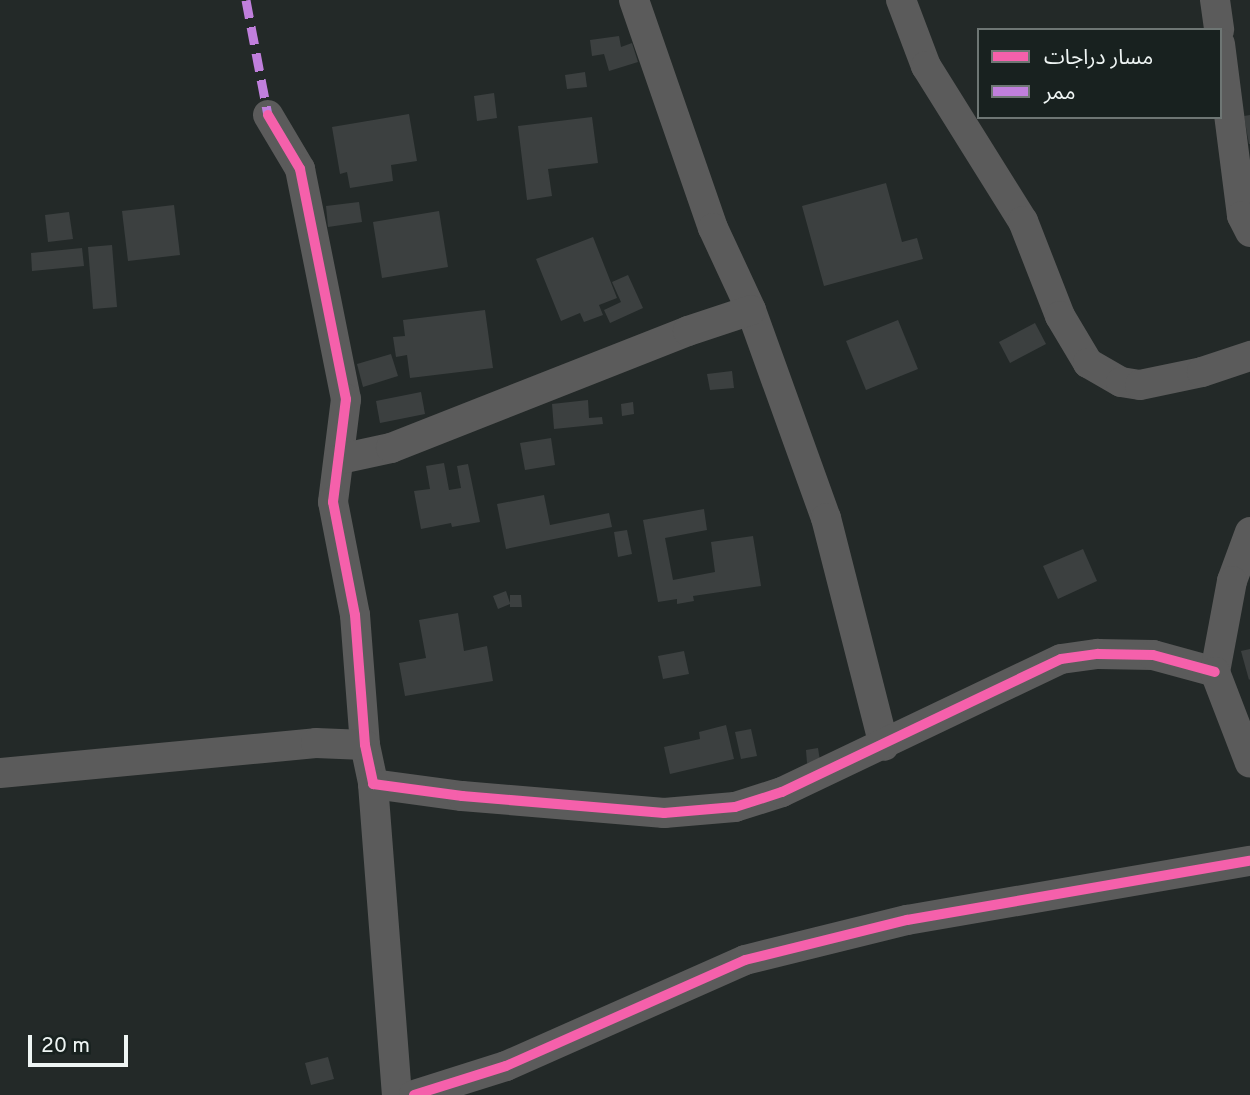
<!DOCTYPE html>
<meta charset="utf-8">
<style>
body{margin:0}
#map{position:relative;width:1250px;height:1095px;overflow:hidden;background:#232928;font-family:Overpass,"Noto Sans Arabic",sans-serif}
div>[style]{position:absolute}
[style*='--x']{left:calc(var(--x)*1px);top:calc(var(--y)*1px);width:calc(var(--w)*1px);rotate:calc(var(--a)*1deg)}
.building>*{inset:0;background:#3c4040}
.minor>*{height:30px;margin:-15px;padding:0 15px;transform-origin:15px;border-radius:15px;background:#5b5b5b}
.quiet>*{height:9px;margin-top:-4.5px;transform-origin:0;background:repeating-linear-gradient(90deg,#c07fdc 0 18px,transparent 0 27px)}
.cycleway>*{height:10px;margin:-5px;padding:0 5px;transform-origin:5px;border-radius:5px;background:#f560ab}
span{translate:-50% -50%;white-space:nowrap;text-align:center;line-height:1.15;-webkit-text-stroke:6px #18211f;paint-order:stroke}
.legend{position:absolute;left:977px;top:28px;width:245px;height:91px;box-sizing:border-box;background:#18211f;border:2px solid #6e7674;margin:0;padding:9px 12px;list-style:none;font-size:21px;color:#eff5f4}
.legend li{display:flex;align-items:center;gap:14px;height:35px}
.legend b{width:35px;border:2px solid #6e7674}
.scale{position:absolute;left:28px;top:1035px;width:100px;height:32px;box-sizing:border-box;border:4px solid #eff5f4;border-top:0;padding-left:9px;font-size:21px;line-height:24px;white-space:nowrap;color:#eff5f4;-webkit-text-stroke:5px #18211f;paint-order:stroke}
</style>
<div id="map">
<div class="building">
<i style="clip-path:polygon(619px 36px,621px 47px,632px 43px,638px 62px,609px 71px,604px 54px,592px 56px,590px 40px)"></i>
<i style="clip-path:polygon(585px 72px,587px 87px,567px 89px,565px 75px)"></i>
<i style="clip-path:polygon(494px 93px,497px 118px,477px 121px,474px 96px)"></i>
<i style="clip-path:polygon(409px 114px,417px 161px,391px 165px,393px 181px,350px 188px,347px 172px,340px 174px,332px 127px)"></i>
<i style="clip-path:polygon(1250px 115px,1250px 144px,1249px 144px,1244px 116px)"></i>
<i style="clip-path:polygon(592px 117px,598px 163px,548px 169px,552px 196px,527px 200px,518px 126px)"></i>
<i style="clip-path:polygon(886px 183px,902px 242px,917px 238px,923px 259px,824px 286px,802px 206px)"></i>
<i style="clip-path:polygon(359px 202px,362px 222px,328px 227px,326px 206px)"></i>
<i style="clip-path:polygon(174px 205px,180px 255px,128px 261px,122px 211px)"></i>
<i style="clip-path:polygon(439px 211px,448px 267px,382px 278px,373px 222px)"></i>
<i style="clip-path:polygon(69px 212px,73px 239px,48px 242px,45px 215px)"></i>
<i style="clip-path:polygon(593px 237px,617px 298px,599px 305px,603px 315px,584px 322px,580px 313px,561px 321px,536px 259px)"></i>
<i style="clip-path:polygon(112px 245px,117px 307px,93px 309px,88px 247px)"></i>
<i style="clip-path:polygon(82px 248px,84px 266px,32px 271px,31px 253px)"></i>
<i style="clip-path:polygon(628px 275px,643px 308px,610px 323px,604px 310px,621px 302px,612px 282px)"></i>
<i style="clip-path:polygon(485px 310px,493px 368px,410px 378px,407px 355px,396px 357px,393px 337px,405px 336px,403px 320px)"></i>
<i style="clip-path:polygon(898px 320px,918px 369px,866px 390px,846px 341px)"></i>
<i style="clip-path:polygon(1035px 323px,1046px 344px,1010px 363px,999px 342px)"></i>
<i style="clip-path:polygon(391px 354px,398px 376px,363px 387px,357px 364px)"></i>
<i style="clip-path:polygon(732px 371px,734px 388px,710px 390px,707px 374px)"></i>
<i style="clip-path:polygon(421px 392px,425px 414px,380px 423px,376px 401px)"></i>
<i style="clip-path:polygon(588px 400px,589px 418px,602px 417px,603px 424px,554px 429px,552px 404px)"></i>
<i style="clip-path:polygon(633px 402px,634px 414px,622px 416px,621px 404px)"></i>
<i style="clip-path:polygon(551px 438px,555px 465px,525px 470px,520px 443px)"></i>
<i style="clip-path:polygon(444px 463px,449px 490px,461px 488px,457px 466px,468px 464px,480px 522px,452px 527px,451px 523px,421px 529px,414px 491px,430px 489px,426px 466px)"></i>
<i style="clip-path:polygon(544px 495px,550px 525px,609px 513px,612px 527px,506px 549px,497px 504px)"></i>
<i style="clip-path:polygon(704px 509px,707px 530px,665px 538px,673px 580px,715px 572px,711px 542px,753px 536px,761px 586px,693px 596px,694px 601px,677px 604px,677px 599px,658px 602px,643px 520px)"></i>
<i style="clip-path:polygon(627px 530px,632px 554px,618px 557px,614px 532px)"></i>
<i style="clip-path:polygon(1083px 549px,1097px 581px,1058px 599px,1043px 566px)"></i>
<i style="clip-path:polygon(506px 591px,510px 603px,510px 595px,521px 595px,522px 607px,510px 607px,510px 604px,498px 609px,493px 596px)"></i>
<i style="clip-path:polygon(458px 613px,464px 651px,487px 646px,493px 681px,405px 696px,399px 663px,426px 658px,419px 620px)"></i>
<i style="clip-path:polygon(1250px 649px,1250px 679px,1249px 680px,1241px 651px)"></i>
<i style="clip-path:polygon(684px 651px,689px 674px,663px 679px,658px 656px)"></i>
<i style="clip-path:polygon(726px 725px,734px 759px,670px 774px,664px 747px,700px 739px,699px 732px)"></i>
<i style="clip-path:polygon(751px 729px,757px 756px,741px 759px,735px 732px)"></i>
<i style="clip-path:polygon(818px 748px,820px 761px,807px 763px,806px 750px)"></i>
<i style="clip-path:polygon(328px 1057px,334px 1079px,311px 1085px,305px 1063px)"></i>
</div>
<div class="minor">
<i style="--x:634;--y:0;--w:241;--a:70.9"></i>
<i style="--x:713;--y:228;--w:90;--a:65.1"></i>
<i style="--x:751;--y:310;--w:221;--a:70.2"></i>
<i style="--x:826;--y:518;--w:235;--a:75.7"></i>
<i style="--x:901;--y:0;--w:71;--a:69.3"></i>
<i style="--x:926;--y:66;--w:183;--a:58"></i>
<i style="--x:1023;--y:221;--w:102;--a:68.7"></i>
<i style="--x:1060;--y:316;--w:55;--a:59.2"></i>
<i style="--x:1088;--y:363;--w:38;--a:30"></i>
<i style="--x:1121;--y:382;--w:19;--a:9"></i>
<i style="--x:1140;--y:385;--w:63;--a:-11.8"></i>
<i style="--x:1202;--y:372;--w:51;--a:-18.4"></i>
<i style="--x:1215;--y:0;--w:30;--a:82"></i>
<i style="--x:1220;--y:44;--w:173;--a:82.7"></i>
<i style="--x:1242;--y:216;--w:18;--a:63"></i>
<i style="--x:268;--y:115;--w:63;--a:59.3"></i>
<i style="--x:300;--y:169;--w:235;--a:78.7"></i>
<i style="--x:346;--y:399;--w:104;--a:97.2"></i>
<i style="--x:333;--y:502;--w:115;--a:79"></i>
<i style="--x:355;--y:615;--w:130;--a:85.6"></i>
<i style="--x:365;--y:745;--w:40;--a:78"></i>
<i style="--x:373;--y:784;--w:90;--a:7.7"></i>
<i style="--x:462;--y:796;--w:203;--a:4.8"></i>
<i style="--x:664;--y:813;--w:71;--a:-4.8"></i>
<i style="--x:735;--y:807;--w:49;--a:-17.7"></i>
<i style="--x:782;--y:792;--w:309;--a:-25.5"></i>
<i style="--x:1061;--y:659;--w:37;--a:-8"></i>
<i style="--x:1098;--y:654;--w:55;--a:1"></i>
<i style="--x:1153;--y:655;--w:64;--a:15.3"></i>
<i style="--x:340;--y:459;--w:52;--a:-12.2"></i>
<i style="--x:391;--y:448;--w:319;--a:-21.5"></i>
<i style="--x:688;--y:331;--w:66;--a:-18.4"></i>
<i style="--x:1250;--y:532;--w:52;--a:110.2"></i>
<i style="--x:1232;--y:581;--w:93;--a:100.6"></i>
<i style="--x:1215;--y:672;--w:97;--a:69"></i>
<i style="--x:0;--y:773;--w:317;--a:-5.4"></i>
<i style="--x:316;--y:743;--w:49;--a:2.3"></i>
<i style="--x:373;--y:784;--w:312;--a:85.6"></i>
<i style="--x:414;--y:1095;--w:96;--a:-17.5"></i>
<i style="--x:506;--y:1066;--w:261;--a:-23.9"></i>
<i style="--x:745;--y:960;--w:167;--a:-13.9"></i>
<i style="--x:907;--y:920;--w:348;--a:-9.8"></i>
</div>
<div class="quiet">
<i style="--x:246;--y:0;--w:117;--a:79.2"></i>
</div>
<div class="cycleway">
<i style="--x:268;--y:115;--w:63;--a:59.3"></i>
<i style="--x:300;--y:169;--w:235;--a:78.7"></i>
<i style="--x:346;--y:399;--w:104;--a:97.2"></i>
<i style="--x:333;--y:502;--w:115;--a:79"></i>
<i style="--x:355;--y:615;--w:130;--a:85.6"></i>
<i style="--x:365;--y:745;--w:40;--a:78"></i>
<i style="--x:373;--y:784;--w:90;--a:7.7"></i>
<i style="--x:462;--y:796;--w:203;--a:4.8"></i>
<i style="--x:664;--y:813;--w:71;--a:-4.8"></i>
<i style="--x:735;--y:807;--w:49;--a:-17.7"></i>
<i style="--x:782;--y:792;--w:309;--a:-25.5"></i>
<i style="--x:1061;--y:659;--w:37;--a:-8"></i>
<i style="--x:1098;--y:654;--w:55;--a:1"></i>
<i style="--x:1153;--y:655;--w:64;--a:15.3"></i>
<i style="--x:414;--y:1095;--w:96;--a:-17.5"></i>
<i style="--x:506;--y:1066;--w:261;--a:-23.9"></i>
<i style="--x:745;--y:960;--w:167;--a:-13.9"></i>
<i style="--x:907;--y:920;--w:348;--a:-9.8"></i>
</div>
<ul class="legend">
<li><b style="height:9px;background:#f560ab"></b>مسار دراجات</li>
<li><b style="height:9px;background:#c07fdc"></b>ممر</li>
</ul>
<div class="scale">20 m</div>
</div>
